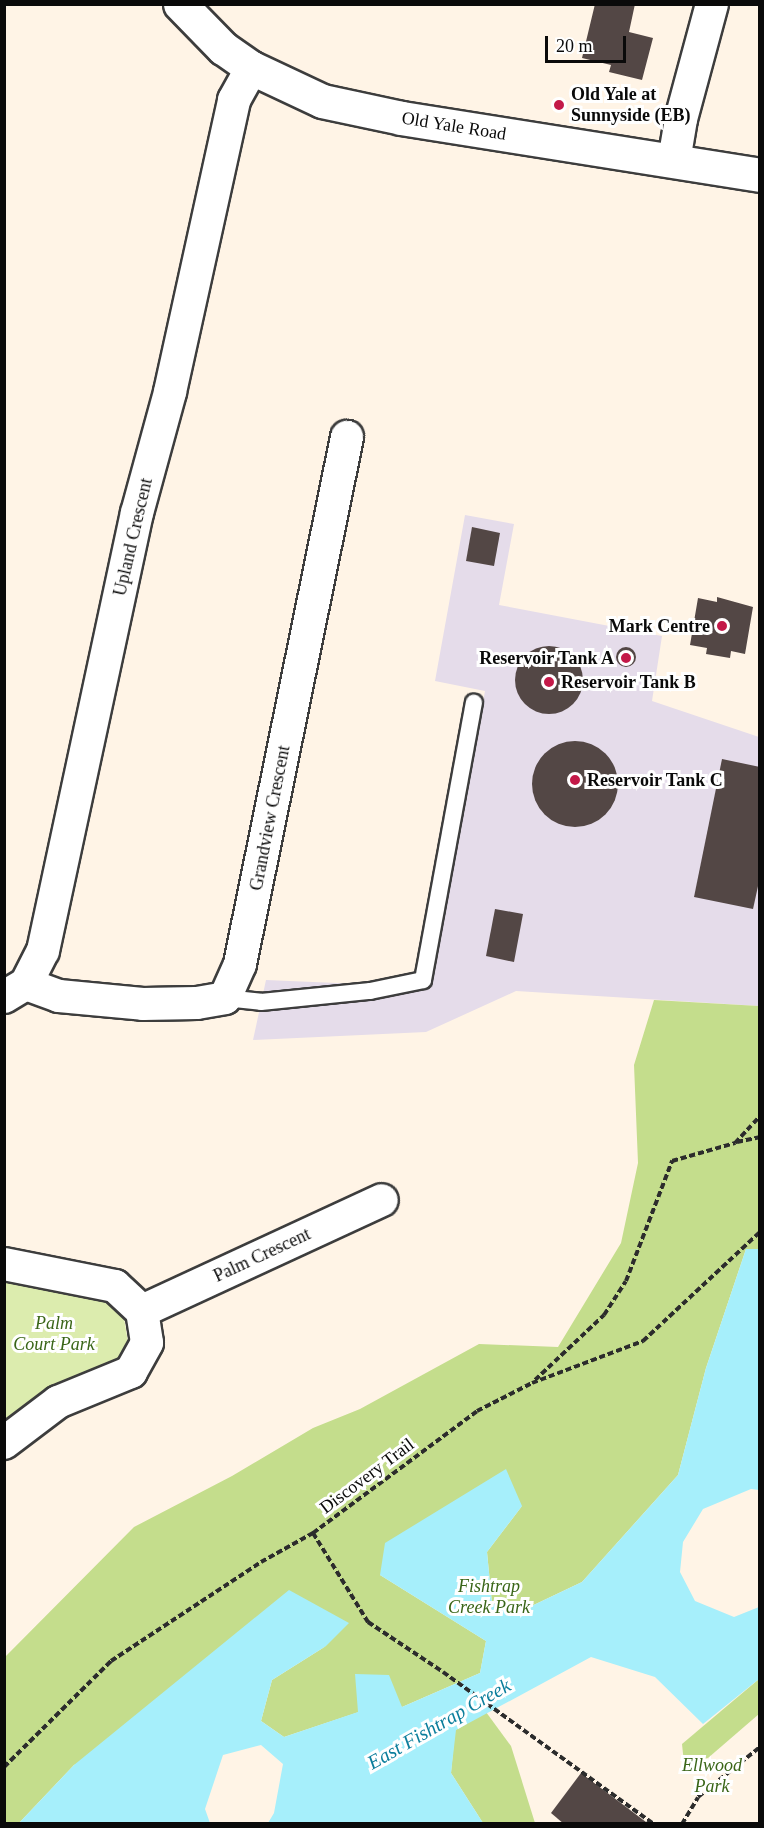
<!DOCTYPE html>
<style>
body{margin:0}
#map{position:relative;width:764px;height:1828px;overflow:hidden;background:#fff4e6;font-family:Georgia,serif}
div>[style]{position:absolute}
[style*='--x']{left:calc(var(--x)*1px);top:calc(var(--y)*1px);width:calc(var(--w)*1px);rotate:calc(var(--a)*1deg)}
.industrial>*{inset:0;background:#e5dcea}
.green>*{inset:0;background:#dcecae}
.forest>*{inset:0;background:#c4dd8c}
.water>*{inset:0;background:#a6effb}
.building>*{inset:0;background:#534745}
.round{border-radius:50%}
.path>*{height:4px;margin-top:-2px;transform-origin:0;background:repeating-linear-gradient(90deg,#2c2c2c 0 6px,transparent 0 9px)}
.roads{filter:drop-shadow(2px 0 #3d3d3d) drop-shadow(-2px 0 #3d3d3d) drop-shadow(0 2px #3d3d3d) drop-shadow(0 -2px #3d3d3d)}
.service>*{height:16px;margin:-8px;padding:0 8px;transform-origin:8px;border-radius:8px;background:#fff}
.minor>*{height:32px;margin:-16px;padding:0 16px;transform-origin:16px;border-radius:16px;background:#fff}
.tertiary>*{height:33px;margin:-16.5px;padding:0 16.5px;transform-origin:16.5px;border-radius:16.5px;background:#fff}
.dots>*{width:16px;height:16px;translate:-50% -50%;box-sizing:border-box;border:3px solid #fff;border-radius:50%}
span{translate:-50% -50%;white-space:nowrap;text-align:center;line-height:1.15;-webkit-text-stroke:6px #fff;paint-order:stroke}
.poi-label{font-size:18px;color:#0a0a0a;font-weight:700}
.left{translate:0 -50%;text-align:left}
.right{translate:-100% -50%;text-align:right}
.street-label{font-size:18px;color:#0a0a0a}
.park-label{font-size:18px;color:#396517;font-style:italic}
.water-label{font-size:20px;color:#0b7e9c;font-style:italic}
.frame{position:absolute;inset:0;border:6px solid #0a0a0a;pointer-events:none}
.scale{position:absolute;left:545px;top:36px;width:81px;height:27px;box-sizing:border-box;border:3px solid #0a0a0a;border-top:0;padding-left:8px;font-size:18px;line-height:21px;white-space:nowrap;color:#0a0a0a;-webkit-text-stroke:4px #fff;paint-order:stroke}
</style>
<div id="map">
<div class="industrial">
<i style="clip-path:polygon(465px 515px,514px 524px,499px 605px,662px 636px,652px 701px,759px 737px,759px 1006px,516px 991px,426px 1032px,253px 1040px,266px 980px,431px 987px,485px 691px,435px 681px)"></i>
</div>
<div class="green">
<i style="clip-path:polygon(5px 1274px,104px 1297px,124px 1318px,128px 1342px,120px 1361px,5px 1425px)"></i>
</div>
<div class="forest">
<i style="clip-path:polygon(654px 1000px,759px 1006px,759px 1249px,746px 1249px,706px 1368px,678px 1475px,582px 1582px,521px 1611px,492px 1603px,487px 1552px,522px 1506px,380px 1575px,486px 1641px,480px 1673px,402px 1707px,356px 1674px,359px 1712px,284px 1737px,261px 1721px,272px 1680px,326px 1646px,74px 1765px,19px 1823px,5px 1824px,4px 1658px,134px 1527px,232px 1476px,313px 1428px,360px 1409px,479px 1344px,558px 1347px,621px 1243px,638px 1163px,634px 1065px)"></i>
<i style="clip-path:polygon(759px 1679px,759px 1714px,708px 1758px,684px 1763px,682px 1744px)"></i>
<i style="clip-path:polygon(486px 1712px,511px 1746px,535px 1823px,483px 1823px,451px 1773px,455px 1730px)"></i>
</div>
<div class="water">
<i style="clip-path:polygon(746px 1249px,759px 1249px,759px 1490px,751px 1489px,703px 1509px,683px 1542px,680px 1572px,695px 1601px,734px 1617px,759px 1607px,759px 1679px,703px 1724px,655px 1677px,591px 1657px,456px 1730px,451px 1773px,483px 1823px,268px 1823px,274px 1813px,283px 1764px,261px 1745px,223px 1755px,205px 1809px,210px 1823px,19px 1823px,74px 1765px,289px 1590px,349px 1623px,326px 1646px,272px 1680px,261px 1721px,284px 1737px,358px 1712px,355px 1674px,389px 1675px,402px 1707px,480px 1673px,486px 1641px,380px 1575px,385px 1543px,506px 1469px,522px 1506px,487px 1552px,492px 1603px,521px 1611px,582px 1582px,678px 1475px,706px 1368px)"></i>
</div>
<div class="building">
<i style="clip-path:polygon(595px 4px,635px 4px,629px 32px,653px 38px,642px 80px,609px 72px,611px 65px,582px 58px)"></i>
<i style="clip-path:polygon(472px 527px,500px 533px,494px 566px,466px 561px)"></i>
<i style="clip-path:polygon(717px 597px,753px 607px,745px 654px,731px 651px,730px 658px,706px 654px,707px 648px,690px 645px,698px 598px,717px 602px)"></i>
<i class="round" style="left:515px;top:646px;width:68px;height:68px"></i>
<i class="round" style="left:616px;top:647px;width:20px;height:20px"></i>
<i class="round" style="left:532px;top:741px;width:86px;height:86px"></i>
<i style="clip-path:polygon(722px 759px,760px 767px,760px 877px,753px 909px,694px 897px)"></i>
<i style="clip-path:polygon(495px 909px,523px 914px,514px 962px,486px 956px)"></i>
<i style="clip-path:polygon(581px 1773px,646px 1822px,645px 1824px,564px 1824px,551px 1813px)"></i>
</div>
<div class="path">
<i style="--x:737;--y:1142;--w:24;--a:-12"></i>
<i style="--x:535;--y:1380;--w:95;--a:-43.3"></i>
<i style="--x:604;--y:1315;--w:40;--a:-57.1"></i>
<i style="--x:626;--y:1281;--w:129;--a:-69"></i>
<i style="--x:672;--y:1161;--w:66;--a:-15.9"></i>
<i style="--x:735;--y:1143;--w:37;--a:-47"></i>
<i style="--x:313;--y:1533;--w:105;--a:58.3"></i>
<i style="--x:368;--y:1622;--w:90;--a:33.7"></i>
<i style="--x:443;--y:1672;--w:260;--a:35.8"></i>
<i style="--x:4;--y:1767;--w:151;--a:-44.7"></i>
<i style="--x:111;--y:1661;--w:180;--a:-33.4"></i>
<i style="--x:261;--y:1562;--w:60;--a:-29.1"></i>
<i style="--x:313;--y:1533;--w:204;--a:-36.6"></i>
<i style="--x:477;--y:1411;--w:62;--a:-27"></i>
<i style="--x:532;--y:1383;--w:119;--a:-20.7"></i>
<i style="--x:643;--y:1341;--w:160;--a:-43"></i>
<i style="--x:682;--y:1824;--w:31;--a:-59"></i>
<i style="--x:698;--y:1797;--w:80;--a:-38.9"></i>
</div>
<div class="roads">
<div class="service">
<i style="--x:225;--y:998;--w:36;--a:6"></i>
<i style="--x:261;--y:1002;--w:110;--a:-5.8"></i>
<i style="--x:370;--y:991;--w:54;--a:-11.7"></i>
<i style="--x:423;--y:980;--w:282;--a:-79.6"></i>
</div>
<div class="minor">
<i style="--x:674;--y:161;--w:43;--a:-80.5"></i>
<i style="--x:681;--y:119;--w:119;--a:-74.9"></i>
<i style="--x:26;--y:984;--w:35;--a:20"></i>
<i style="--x:59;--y:996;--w:84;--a:5.4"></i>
<i style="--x:143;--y:1004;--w:54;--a:-1.1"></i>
<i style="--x:197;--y:1003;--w:28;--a:-10"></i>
<i style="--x:225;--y:998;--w:37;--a:-66"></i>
<i style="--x:240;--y:964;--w:538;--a:-78.52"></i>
<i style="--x:4;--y:997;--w:26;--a:-31"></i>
<i style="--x:26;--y:984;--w:37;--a:-63"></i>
<i style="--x:43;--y:951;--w:448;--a:-77.9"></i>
<i style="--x:137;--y:513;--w:125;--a:-74.7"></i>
<i style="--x:170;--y:392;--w:299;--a:-77.6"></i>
<i style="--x:234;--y:100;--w:37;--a:-61"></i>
<i style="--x:4;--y:1264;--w:113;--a:11.2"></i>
<i style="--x:115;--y:1286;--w:37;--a:43"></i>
<i style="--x:142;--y:1311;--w:32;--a:81"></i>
<i style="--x:147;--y:1343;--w:33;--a:119"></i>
<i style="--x:131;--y:1372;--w:79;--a:157.7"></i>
<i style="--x:58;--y:1402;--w:68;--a:142.8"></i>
<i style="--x:142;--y:1311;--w:264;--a:-24.8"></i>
</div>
<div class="tertiary">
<i style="--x:180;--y:4;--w:62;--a:45.7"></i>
<i style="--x:223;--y:48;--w:35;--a:35"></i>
<i style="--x:252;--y:68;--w:77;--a:25.2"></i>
<i style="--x:322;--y:101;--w:81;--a:12.1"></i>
<i style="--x:401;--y:118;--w:363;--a:9"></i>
</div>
</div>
<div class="dots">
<i style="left:559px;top:105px;background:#c31948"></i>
<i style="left:722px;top:626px;background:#c31948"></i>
<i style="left:626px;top:658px;background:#c31948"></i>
<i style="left:549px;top:682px;background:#c31948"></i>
<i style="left:575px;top:780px;background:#c31948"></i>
</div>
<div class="poi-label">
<span class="left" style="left:571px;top:105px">Old Yale at<br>Sunnyside (EB)</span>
<span class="right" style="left:710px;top:626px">Mark Centre</span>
<span class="right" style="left:614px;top:658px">Reservoir Tank A</span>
<span class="left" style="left:561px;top:682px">Reservoir Tank B</span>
<span class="left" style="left:587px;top:780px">Reservoir Tank C</span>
</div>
<div class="street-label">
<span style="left:454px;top:126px;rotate:9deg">Old Yale Road</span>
<span style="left:133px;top:537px;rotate:-77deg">Upland Crescent</span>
<span style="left:270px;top:818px;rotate:-79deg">Grandview Crescent</span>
<span style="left:262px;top:1255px;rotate:-25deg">Palm Crescent</span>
<span style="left:367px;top:1476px;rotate:-37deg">Discovery Trail</span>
</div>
<div class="park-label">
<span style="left:54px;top:1334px">Palm<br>Court Park</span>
<span style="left:489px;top:1597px">Fishtrap<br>Creek Park</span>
<span style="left:712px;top:1776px">Ellwood<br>Park</span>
</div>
<div class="water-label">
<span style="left:439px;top:1724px;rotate:-30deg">East Fishtrap Creek</span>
</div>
<div class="frame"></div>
<div class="scale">20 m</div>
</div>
